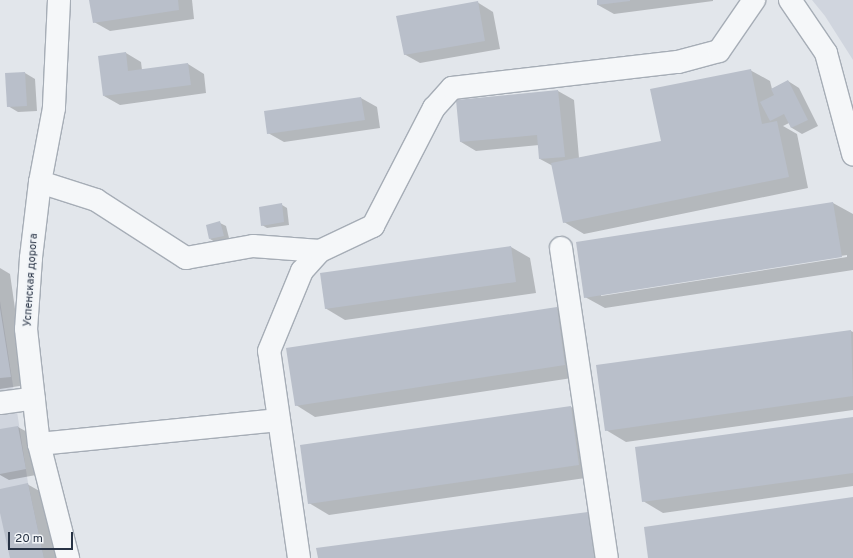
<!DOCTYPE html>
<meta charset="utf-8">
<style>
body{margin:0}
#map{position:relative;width:853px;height:558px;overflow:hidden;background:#e2e6eb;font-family:Overpass,sans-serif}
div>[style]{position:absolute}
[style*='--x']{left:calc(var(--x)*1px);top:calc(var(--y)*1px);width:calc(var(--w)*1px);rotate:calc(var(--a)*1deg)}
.built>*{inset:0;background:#d0d5de}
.shadow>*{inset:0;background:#0003}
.building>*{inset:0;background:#b9bfca}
.roads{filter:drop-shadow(1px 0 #a6adb6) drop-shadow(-1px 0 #a6adb6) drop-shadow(0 1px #a6adb6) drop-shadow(0 -1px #a6adb6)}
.minor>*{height:22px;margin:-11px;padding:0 11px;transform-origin:11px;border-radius:11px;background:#f5f7f9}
span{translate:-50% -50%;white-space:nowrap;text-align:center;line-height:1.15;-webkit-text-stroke:4px #f2f5f8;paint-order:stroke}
.street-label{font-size:11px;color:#283345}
.scale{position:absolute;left:8px;top:532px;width:65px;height:18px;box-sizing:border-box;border:2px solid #283345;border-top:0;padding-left:5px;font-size:12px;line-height:14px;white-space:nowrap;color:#283345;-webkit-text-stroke:3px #f2f5f8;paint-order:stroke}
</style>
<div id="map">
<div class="built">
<i style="clip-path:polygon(812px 0,853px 0,853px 60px,825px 16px)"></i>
<i style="clip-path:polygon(0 301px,28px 483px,44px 558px,0 558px)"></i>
</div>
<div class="shadow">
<i style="clip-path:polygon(90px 0,192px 0,194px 19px,110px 31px,94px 22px)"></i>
<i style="clip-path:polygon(598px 0,713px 0,713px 1px,614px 14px,598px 5px)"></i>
<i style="clip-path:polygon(477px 2px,493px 12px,500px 49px,420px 63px,404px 54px)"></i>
<i style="clip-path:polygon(126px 53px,141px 62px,142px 70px,188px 64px,204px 74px,206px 93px,120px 105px,104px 96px)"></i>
<i style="clip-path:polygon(750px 70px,770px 81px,772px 89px,788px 81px,799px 88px,818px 126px,802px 134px,792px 128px,789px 123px,783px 126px,797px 134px,808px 188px,584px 234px,564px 222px,553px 166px,540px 159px,539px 145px,476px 151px,461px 142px,457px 101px,558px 91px,574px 100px,579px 158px,662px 142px)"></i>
<i style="clip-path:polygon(25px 73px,35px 79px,37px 111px,18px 112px,8px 106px)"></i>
<i style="clip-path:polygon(361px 98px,377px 107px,380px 128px,284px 142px,268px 133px)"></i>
<i style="clip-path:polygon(evenodd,833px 203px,853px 214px,853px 270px,605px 308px,585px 297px,833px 203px,847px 255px,847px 257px,601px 296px,601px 294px,847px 255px)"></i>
<i style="clip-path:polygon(282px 205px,287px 208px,289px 225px,267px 228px,262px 225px)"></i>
<i style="clip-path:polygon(220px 223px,226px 226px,229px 238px,215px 242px,210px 239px)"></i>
<i style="clip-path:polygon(511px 247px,530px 258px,536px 293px,345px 320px,325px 308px)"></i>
<i style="clip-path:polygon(0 268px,10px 274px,26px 385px,0 389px)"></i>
<i style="clip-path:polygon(557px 308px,576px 320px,585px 376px,315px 417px,296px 405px)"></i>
<i style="clip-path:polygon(851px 331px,853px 332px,853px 410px,626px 442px,606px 430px,597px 366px)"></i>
<i style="clip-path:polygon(571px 407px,590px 419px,599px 476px,329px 515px,309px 503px)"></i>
<i style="clip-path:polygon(853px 418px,853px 486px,663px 513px,643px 501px)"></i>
<i style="clip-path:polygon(18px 427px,29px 433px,36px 475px,9px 480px,0 475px,0 430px)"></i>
<i style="clip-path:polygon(27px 484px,43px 493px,57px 558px,11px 558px,0 508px,0 490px)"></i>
<i style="clip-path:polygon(588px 513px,608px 524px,613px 558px,319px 558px,317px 549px)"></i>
</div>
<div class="building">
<i style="clip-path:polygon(89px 0,178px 0,179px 10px,93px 23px)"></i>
<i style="clip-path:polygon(597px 0,630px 0,630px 1px,597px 5px)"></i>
<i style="clip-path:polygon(478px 1px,485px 41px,404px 55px,396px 16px)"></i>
<i style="clip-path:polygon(126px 52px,128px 71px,188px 63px,191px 85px,103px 96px,98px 56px)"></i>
<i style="clip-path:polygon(751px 69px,762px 124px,777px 121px,789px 177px,563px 223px,551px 163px,661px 141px,650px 89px)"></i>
<i style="clip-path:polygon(25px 72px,27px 106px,7px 107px,5px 73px)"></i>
<i style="clip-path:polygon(788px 80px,808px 120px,791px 128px,784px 114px,770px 121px,760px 102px,774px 95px,771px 89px)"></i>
<i style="clip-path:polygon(558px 90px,565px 157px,539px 159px,537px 135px,460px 142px,456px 100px)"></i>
<i style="clip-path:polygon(361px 97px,365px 120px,267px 134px,264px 111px)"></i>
<i style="clip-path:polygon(833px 202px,842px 257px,584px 298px,576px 242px)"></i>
<i style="clip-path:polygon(282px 203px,284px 222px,261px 226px,259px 207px)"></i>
<i style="clip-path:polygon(220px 221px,224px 236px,209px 239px,206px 225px)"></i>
<i style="clip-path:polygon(511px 246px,516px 282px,325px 309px,320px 273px)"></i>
<i style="clip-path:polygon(557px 307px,565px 365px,295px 406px,286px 348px)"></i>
<i style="clip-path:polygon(0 308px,11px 377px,0 378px)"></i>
<i style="clip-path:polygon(851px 330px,853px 396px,605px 431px,596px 365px)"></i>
<i style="clip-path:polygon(571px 406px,579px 465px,308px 504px,300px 445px)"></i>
<i style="clip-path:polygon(853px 417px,853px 473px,642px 502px,635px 447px)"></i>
<i style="clip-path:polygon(18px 426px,26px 469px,0 474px,0 429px)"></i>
<i style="clip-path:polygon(28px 483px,44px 558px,10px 558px,0 513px,0 489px)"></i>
<i style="clip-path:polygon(853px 497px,853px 558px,648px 558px,644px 527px)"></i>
<i style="clip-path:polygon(588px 512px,595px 558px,318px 558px,316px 548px)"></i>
</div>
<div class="roads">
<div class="minor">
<i style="--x:59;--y:0;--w:108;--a:92.7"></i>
<i style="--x:54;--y:108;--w:75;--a:100.7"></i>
<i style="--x:40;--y:182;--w:77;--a:96.8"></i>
<i style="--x:31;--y:258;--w:71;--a:94"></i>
<i style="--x:26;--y:329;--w:116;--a:83.6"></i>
<i style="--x:39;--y:444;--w:118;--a:75.7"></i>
<i style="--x:790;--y:0;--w:64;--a:55.8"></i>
<i style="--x:826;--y:53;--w:105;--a:75"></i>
<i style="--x:40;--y:182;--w:59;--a:17.8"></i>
<i style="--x:96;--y:200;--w:107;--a:32.8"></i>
<i style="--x:186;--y:258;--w:68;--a:-10.2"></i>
<i style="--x:253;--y:246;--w:67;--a:4.3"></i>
<i style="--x:561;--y:248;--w:313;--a:81.6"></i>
<i style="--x:0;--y:403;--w:34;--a:-8"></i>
<i style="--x:39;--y:444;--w:241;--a:-5.7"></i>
<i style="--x:299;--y:558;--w:209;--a:-98.2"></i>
<i style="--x:269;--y:351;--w:87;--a:-67.6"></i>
<i style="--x:302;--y:271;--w:27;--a:-48"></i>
<i style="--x:320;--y:251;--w:59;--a:-25.3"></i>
<i style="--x:373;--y:226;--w:133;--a:-62.7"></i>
<i style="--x:434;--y:108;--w:27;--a:-48"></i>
<i style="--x:452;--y:88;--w:227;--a:-6.6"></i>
<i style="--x:678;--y:62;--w:42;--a:-15"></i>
<i style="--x:719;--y:51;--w:62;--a:-55.5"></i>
</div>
</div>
<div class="street-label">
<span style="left:31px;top:280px;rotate:-86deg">Успенская дорога</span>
</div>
<div class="scale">20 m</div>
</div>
